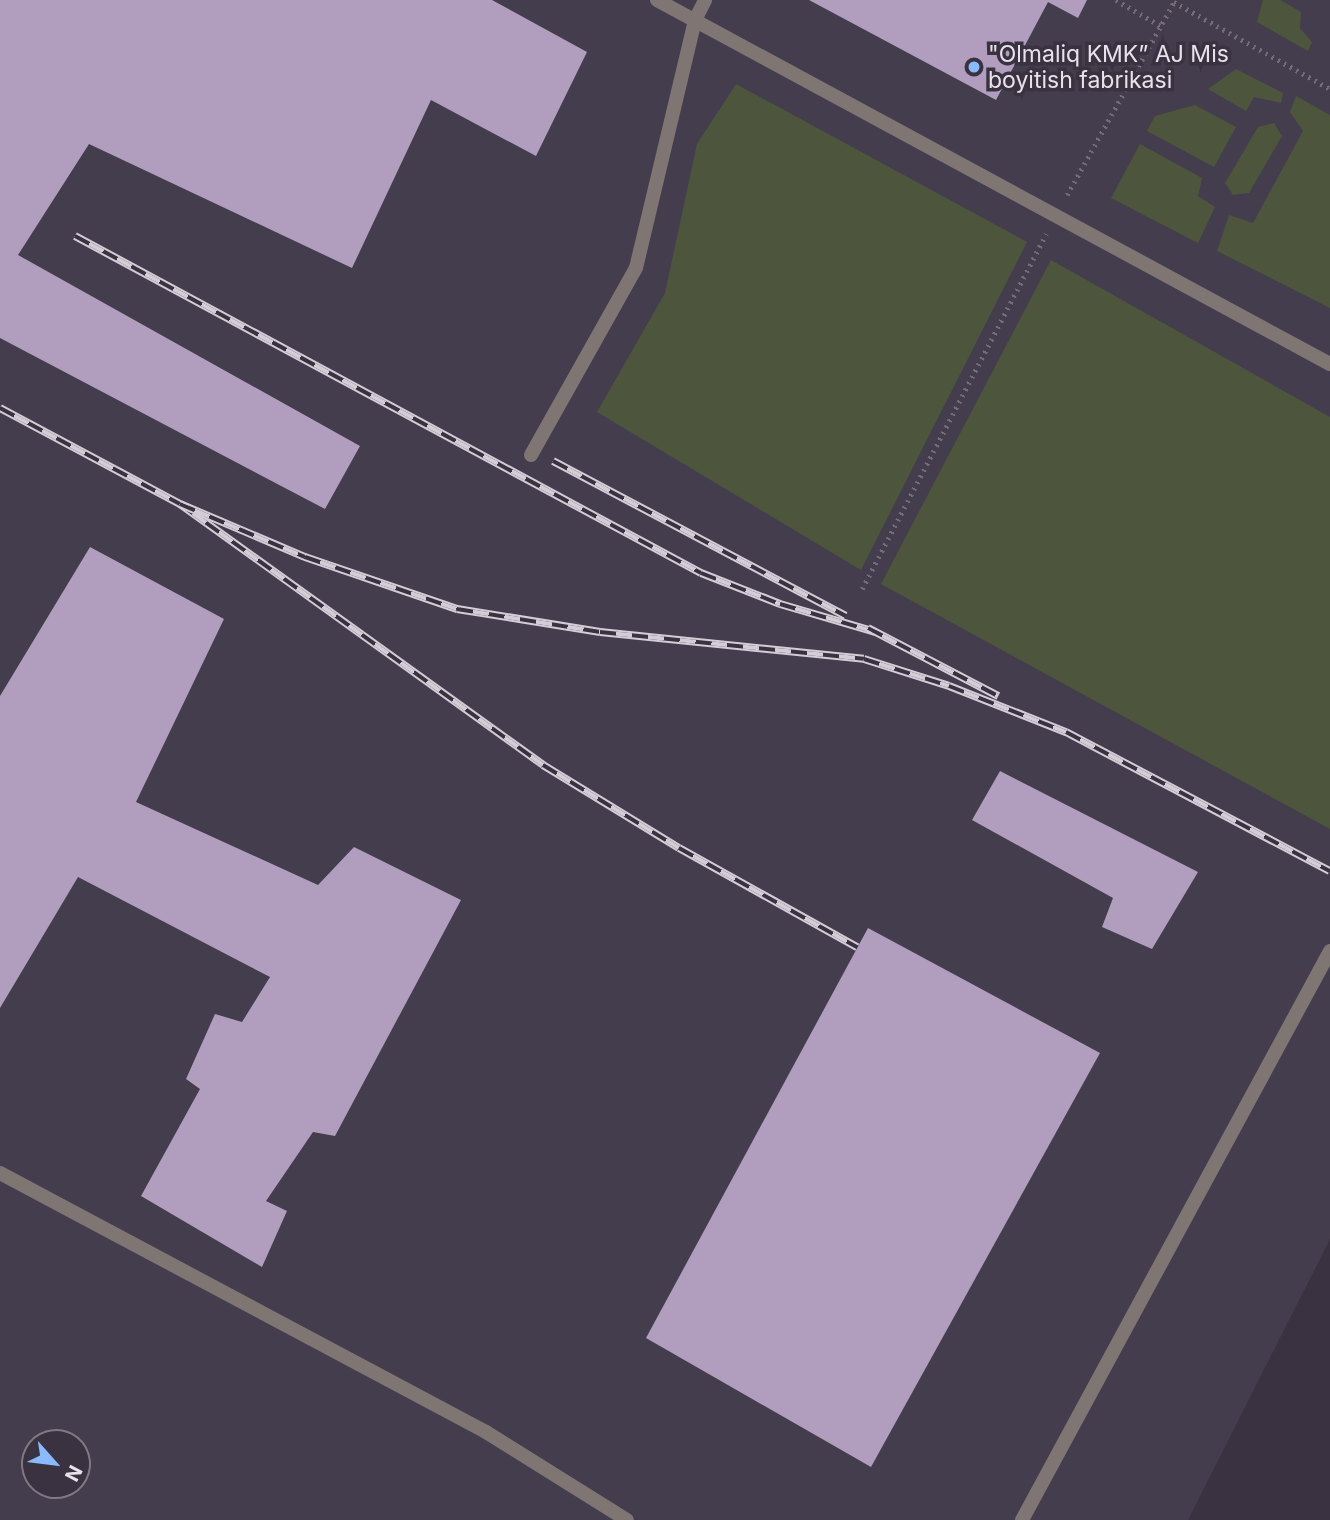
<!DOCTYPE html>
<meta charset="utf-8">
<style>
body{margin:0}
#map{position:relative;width:1330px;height:1520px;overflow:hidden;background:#3a3240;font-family:Inter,sans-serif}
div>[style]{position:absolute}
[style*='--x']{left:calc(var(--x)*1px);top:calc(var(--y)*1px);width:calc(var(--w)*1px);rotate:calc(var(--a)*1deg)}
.industrial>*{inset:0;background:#443d4d}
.green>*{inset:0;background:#4d563c}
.building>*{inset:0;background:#b19dbe}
.path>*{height:4.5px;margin-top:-2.25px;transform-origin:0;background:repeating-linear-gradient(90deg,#746c79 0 2px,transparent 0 7px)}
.service>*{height:14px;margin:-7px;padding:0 7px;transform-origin:7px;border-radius:7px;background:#7f7674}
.rail>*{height:8px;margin-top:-4px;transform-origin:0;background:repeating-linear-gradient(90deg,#3a3240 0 16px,#d4cdd7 0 32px);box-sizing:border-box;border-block:2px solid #d4cdd7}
.dots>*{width:19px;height:19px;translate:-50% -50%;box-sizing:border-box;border:4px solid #3a3240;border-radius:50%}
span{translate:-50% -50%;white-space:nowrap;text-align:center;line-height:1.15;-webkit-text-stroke:7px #3a3240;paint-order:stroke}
.poi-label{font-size:23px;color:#e8e2eb}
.left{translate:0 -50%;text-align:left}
.north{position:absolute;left:21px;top:1429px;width:70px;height:70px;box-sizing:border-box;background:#3a3240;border:2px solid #807884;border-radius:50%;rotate:118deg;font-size:19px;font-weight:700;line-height:28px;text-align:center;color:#e8e2eb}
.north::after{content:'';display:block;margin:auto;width:24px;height:32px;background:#8abafc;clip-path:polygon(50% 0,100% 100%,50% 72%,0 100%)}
</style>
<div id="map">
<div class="industrial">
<i style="clip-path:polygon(evenodd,0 0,1330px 0,1330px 1239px,1188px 1520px,0 1520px,0 0,35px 1443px,77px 1443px,77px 1485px,35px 1485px,35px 1443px)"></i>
</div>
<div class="green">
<i style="clip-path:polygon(1263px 0,1280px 0,1301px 12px,1300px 28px,1312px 42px,1308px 51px,1257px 22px)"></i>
<i style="clip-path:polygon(1236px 69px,1283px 93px,1281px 103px,1254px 97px,1246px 111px,1208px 89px)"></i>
<i style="clip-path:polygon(736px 84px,1027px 242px,861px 570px,597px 412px,665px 293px,697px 144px)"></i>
<i style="clip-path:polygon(1296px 96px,1330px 115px,1330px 308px,1217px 251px,1229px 215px,1253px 223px,1303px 131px,1290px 112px)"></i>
<i style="clip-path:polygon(1195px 105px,1236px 127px,1214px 167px,1147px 131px,1155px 116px)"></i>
<i style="clip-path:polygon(1274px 123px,1282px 136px,1249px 193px,1233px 195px,1225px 183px,1258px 127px)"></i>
<i style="clip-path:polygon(1140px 144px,1202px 178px,1198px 196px,1215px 207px,1198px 243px,1111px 198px)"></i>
<i style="clip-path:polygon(1051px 260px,1330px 417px,1330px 829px,881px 584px)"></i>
</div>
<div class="building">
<i style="clip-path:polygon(0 0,492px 0,587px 52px,536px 156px,431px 100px,352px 268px,89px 144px,18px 255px,360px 446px,325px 509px,0 338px)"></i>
<i style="clip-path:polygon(809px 0,1087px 0,1078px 18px,1048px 2px,996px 100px)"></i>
<i style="clip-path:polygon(90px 547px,224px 619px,136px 802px,318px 885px,354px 847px,461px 900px,335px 1136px,313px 1132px,266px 1201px,287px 1211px,262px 1267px,141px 1196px,200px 1089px,186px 1079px,215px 1014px,242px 1022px,270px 977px,78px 877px,0 1008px,0 696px)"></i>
<i style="clip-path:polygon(1000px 771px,1198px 872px,1152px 949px,1102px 927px,1113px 898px,972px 820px)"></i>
<i style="clip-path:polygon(868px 928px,1100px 1053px,871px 1467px,646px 1338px)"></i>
</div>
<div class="path">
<i style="--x:1116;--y:0;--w:52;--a:30"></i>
<i style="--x:1174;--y:2;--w:179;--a:29.1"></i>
<i style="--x:1067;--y:195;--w:223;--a:-61"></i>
<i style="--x:862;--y:589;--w:400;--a:-62.6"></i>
</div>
<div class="service">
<i style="--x:657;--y:0;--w:765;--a:28.41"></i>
<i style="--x:531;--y:455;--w:214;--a:-60.7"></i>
<i style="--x:636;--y:268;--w:255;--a:-76.6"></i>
<i style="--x:695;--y:20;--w:22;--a:-63"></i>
<i style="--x:0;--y:1173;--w:551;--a:28.05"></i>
<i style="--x:486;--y:1432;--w:166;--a:32"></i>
<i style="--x:1022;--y:1520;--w:647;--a:-61.57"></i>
</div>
<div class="rail">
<i style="--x:75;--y:236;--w:711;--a:28.3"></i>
<i style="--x:701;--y:573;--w:85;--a:21.4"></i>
<i style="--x:780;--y:604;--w:100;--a:16.3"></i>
<i style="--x:0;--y:408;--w:204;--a:28.1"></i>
<i style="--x:180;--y:504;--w:447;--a:35.7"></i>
<i style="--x:543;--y:765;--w:159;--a:31.4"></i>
<i style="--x:679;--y:848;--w:204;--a:29.1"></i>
<i style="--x:553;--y:461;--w:331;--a:27.9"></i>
<i style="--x:180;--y:504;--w:136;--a:23"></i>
<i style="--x:305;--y:557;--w:161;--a:18.9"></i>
<i style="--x:457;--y:609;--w:145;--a:9.1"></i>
<i style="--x:600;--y:632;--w:265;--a:5.8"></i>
<i style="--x:864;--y:659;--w:89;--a:17.6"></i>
<i style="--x:949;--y:686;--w:126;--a:21.5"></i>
<i style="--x:1066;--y:732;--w:298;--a:27.8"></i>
<i style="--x:868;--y:628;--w:147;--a:27.6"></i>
</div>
<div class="dots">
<i style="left:974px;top:67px;background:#8abafc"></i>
</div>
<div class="poi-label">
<span class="left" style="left:988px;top:67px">"Olmaliq KMK” AJ Mis<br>boyitish fabrikasi</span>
</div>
<div class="north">N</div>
</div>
